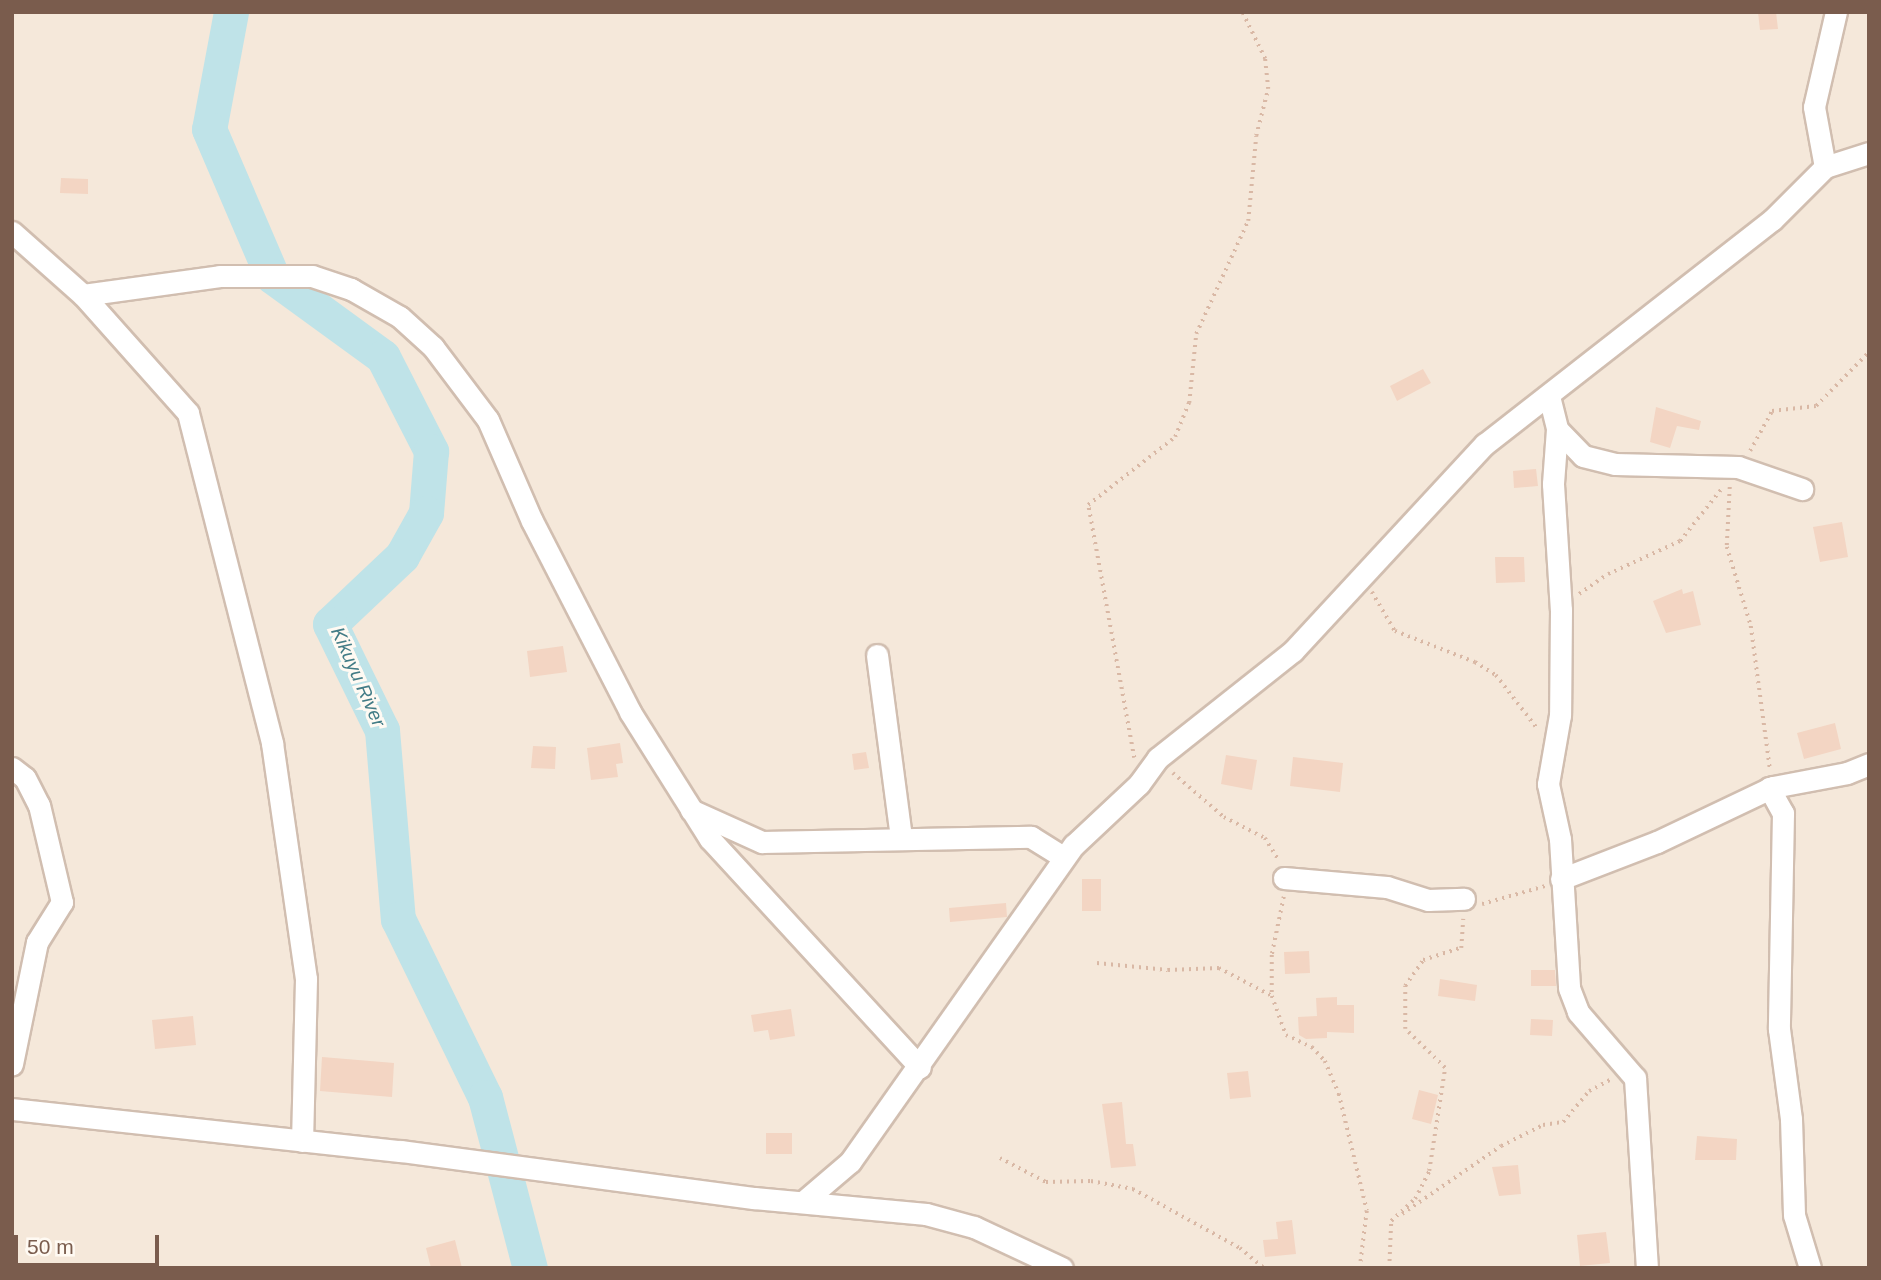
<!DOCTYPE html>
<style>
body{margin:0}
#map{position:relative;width:1881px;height:1280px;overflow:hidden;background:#fdf6ec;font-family:Helvetica,sans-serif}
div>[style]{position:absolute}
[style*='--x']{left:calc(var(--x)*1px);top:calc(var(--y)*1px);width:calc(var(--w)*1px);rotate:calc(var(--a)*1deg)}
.residential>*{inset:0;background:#f5e8da}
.river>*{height:35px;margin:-17.5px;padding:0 17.5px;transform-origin:17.5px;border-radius:17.5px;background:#bfe3e8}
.building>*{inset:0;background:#f3d5c3}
.path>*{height:3.5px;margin-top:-1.75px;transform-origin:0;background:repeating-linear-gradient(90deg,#d9b8a5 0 2px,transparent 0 7px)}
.roads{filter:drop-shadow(2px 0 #d1beb0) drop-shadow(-2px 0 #d1beb0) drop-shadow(0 2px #d1beb0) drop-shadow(0 -2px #d1beb0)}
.street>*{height:21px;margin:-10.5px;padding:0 10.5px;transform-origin:10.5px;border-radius:10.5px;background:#fff}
span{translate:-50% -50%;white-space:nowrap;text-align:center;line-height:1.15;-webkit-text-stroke:6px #fffaf3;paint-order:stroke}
.water-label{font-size:19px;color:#437c86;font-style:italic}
.frame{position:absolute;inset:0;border:14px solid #7a5c4d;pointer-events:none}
.scale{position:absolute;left:14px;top:1235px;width:145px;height:32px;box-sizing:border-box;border:4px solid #7a5c4d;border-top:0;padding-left:9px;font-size:21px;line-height:24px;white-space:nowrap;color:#7a5c4d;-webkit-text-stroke:5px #fffaf3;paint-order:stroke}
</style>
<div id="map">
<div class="residential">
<i style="clip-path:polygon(12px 12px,1869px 12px,1869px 1268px,12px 1268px)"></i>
</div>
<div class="river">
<i style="--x:231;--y:12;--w:119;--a:100.6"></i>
<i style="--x:209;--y:129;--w:160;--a:66.8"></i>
<i style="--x:272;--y:276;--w:137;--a:36.1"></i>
<i style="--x:383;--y:357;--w:106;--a:62.9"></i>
<i style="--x:431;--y:451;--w:62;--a:94.6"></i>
<i style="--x:426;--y:513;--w:49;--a:119.2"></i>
<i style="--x:402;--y:556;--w:99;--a:136.6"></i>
<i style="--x:330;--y:624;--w:118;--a:63.9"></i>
<i style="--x:382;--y:730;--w:190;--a:85.2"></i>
<i style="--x:398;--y:919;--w:198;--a:64"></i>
<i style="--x:485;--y:1097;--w:177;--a:75.3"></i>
</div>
<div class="building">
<i style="clip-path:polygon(1758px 12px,1776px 12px,1778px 29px,1760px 30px)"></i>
<i style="clip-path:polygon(61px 178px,88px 179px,88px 194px,60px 193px)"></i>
<i style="clip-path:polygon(1423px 369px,1431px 383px,1397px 401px,1390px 386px)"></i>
<i style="clip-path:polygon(1656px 407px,1701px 421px,1699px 430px,1677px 426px,1670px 448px,1650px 442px)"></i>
<i style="clip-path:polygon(1536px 469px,1538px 486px,1514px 488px,1513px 471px)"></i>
<i style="clip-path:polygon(1842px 522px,1848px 557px,1820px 562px,1813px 527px)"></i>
<i style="clip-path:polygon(1495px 557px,1524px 557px,1525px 582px,1496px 583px)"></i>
<i style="clip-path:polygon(1682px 589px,1683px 594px,1693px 591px,1701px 625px,1666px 633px,1653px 601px)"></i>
<i style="clip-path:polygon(563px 646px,567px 672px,530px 677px,527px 651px)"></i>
<i style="clip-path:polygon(1835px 723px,1841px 749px,1804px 759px,1797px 733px)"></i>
<i style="clip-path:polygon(620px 743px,623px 763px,616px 764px,618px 777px,591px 780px,587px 748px)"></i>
<i style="clip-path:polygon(533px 746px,556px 747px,555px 769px,531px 768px)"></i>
<i style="clip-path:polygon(866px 752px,869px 768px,854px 770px,852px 754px)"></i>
<i style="clip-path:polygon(1226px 755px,1257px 760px,1252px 790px,1221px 784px)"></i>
<i style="clip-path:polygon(1293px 757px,1343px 763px,1340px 792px,1290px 786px)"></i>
<i style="clip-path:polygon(1082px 879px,1101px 879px,1101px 911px,1082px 911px)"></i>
<i style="clip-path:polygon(1006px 903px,1007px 917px,950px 922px,949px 908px)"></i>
<i style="clip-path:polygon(1309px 951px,1310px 973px,1285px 974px,1284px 952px)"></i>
<i style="clip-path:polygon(1531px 970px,1555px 970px,1556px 986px,1531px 986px)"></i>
<i style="clip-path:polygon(1440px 979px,1477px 985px,1475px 1001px,1438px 996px)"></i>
<i style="clip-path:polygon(1337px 997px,1337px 1005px,1354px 1005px,1354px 1033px,1327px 1032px,1327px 1038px,1306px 1039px,1299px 1035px,1298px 1017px,1317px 1016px,1316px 998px)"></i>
<i style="clip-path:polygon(791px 1009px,795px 1036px,770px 1040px,768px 1030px,754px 1032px,751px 1015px)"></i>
<i style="clip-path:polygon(193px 1016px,196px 1045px,155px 1049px,152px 1020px)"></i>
<i style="clip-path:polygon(1531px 1019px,1553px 1020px,1552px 1036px,1530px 1035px)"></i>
<i style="clip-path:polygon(322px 1057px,394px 1063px,392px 1097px,320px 1091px)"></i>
<i style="clip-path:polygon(1248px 1071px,1251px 1097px,1230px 1099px,1227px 1073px)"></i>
<i style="clip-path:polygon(1419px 1090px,1438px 1095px,1431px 1124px,1412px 1119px)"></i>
<i style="clip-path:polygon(1122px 1102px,1126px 1144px,1133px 1144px,1136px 1166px,1111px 1168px,1102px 1104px)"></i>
<i style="clip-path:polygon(766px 1133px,792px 1133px,792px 1154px,766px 1154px)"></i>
<i style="clip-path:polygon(1697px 1136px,1737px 1139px,1736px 1160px,1695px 1160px)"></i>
<i style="clip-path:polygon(1518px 1165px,1521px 1194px,1499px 1196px,1492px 1167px)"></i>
<i style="clip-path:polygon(1292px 1220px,1296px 1254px,1265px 1257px,1263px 1240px,1278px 1239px,1276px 1222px)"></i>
<i style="clip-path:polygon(1606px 1232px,1610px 1263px,1580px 1266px,1577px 1235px)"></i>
<i style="clip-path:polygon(455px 1240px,462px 1268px,431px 1268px,426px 1248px)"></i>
</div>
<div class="path">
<i style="--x:1750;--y:451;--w:46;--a:-61.2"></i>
<i style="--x:1772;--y:411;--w:44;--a:-6.5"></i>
<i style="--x:1816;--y:406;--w:76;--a:-45.5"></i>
<i style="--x:1730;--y:487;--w:60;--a:92.9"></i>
<i style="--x:1727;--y:547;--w:83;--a:73.1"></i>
<i style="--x:1751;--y:626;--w:143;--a:82.4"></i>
<i style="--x:1372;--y:592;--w:45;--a:59.5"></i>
<i style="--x:1395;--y:631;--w:86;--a:21.2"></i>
<i style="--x:1475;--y:662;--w:25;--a:32"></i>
<i style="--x:1496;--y:675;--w:67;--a:52.3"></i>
<i style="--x:1579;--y:594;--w:35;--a:-35"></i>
<i style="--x:1608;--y:574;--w:79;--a:-24.6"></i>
<i style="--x:1680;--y:541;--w:69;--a:-51.5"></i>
<i style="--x:1134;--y:758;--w:257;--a:-100.3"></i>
<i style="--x:1088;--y:505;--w:110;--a:-38"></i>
<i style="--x:1175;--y:437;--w:37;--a:-68"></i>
<i style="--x:1189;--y:403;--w:69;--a:-84.2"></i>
<i style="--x:1196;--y:334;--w:124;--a:-65.3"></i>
<i style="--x:1248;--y:221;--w:85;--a:-84.6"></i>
<i style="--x:1256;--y:136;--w:49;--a:-75.7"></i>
<i style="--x:1268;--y:89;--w:30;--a:-96"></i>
<i style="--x:1265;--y:59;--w:52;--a:-116.1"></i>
<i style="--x:1173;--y:773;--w:67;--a:40.8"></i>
<i style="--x:1224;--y:817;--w:46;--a:27.1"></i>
<i style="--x:1265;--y:838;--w:25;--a:58"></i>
<i style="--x:1284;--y:897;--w:59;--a:101.7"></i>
<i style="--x:1272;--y:955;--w:41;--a:90"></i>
<i style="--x:1272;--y:996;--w:41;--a:70.3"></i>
<i style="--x:1286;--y:1035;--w:29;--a:25"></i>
<i style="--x:1312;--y:1047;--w:19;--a:47"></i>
<i style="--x:1325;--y:1061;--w:36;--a:67"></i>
<i style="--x:1339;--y:1094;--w:120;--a:76.5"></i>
<i style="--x:1367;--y:1211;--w:57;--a:97"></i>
<i style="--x:1482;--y:904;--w:66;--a:-15.9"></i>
<i style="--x:1097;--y:963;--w:71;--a:5.6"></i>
<i style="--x:1168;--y:970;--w:51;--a:-2.2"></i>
<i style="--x:1219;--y:968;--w:60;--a:27.8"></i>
<i style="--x:1000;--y:1158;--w:52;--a:27.6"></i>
<i style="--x:1046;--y:1182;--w:45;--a:-1.3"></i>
<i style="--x:1091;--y:1181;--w:43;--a:10.8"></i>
<i style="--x:1133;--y:1189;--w:122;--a:28.9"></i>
<i style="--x:1240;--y:1248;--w:31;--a:40"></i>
<i style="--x:1402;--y:1214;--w:120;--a:-34.5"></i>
<i style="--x:1501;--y:1146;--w:47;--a:-26.6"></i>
<i style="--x:1543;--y:1125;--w:20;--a:-9"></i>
<i style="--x:1563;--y:1122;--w:40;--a:-50"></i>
<i style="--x:1589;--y:1091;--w:26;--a:-28"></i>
<i style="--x:1389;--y:1268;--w:47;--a:-87.6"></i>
<i style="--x:1391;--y:1221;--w:33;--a:-43"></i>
<i style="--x:1415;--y:1199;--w:31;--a:-63"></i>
<i style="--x:1429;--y:1171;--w:104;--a:-81.2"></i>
<i style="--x:1445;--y:1068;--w:56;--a:-135.7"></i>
<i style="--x:1405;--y:1029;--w:43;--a:-90"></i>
<i style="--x:1405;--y:986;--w:32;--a:-55"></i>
<i style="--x:1423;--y:960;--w:40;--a:-18"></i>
<i style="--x:1461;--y:948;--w:29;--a:-86"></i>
</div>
<div class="roads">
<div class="street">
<i style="--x:1825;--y:167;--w:61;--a:-100.4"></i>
<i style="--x:1814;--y:107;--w:98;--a:-77"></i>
<i style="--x:12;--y:232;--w:95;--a:41.6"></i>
<i style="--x:83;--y:295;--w:158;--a:48.3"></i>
<i style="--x:188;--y:413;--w:341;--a:75.7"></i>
<i style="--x:272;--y:743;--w:238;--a:81.8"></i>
<i style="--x:306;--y:979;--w:162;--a:91.4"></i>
<i style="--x:83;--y:295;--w:138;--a:-7.9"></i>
<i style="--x:220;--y:276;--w:92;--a:0"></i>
<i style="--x:312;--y:276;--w:41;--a:18.4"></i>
<i style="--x:351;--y:289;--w:56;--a:29.7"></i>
<i style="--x:400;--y:317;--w:45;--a:42.3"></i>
<i style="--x:433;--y:347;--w:91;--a:53"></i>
<i style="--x:488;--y:420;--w:110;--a:66.5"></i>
<i style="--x:532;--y:521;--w:215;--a:62.8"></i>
<i style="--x:630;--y:712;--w:150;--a:57.8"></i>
<i style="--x:710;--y:839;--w:310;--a:47.4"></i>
<i style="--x:1549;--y:396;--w:34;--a:76"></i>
<i style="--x:1557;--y:429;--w:55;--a:94.2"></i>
<i style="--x:1553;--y:484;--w:126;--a:86.4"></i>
<i style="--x:1561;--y:610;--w:105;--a:90.5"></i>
<i style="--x:1560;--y:715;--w:70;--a:99.9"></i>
<i style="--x:1548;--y:784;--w:56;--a:77.7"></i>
<i style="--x:1560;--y:839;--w:149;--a:86.5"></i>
<i style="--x:1569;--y:988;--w:26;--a:69"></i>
<i style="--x:1578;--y:1012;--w:87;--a:49.2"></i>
<i style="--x:1635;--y:1078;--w:190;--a:86.4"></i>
<i style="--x:1557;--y:429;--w:37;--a:46"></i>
<i style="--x:1583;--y:456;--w:33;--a:14"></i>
<i style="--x:1615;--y:464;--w:123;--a:1.4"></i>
<i style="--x:1738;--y:467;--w:68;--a:19"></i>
<i style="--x:877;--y:655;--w:185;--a:82.5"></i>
<i style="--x:12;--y:768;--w:16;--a:38"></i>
<i style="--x:25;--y:778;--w:30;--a:63"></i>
<i style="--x:39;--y:805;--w:100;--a:76.7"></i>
<i style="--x:62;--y:902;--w:47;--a:122"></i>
<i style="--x:37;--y:942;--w:125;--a:101.6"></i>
<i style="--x:1769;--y:788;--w:29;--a:61"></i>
<i style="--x:1783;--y:813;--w:216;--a:91.1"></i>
<i style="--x:1779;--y:1029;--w:91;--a:82.4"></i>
<i style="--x:1791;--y:1119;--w:96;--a:88.2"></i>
<i style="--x:1794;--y:1215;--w:55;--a:73.2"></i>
<i style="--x:691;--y:810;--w:78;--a:24.3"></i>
<i style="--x:762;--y:842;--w:269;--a:-1.1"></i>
<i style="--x:1031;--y:837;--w:39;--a:32"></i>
<i style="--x:1284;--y:878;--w:103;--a:5"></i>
<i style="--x:1387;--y:887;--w:43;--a:17.6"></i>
<i style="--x:1428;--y:900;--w:36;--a:-2"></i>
<i style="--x:1561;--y:879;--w:103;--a:-21.1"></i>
<i style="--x:1657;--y:842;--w:128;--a:-25.4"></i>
<i style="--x:1773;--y:787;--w:75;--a:-10.7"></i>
<i style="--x:1847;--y:773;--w:24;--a:-22"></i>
<i style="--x:12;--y:1109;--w:391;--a:6.2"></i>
<i style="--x:401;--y:1151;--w:356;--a:7.6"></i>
<i style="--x:754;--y:1198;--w:173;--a:5.3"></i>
<i style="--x:926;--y:1214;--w:50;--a:15.2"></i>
<i style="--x:974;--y:1227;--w:97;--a:25"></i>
<i style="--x:803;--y:1202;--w:62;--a:-40.4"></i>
<i style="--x:850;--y:1162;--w:388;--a:-54.8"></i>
<i style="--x:1074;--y:845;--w:89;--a:-43.2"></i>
<i style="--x:1139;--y:784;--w:32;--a:-54"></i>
<i style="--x:1158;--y:758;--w:172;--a:-38.4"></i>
<i style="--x:1293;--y:651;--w:282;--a:-47.2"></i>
<i style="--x:1485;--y:444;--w:364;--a:-38"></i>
<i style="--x:1772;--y:220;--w:75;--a:-45"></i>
<i style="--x:1825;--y:167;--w:46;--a:-17.7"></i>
</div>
</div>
<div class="water-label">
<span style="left:358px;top:677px;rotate:66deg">Kikuyu River</span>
</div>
<div class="frame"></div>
<div class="scale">50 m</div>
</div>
